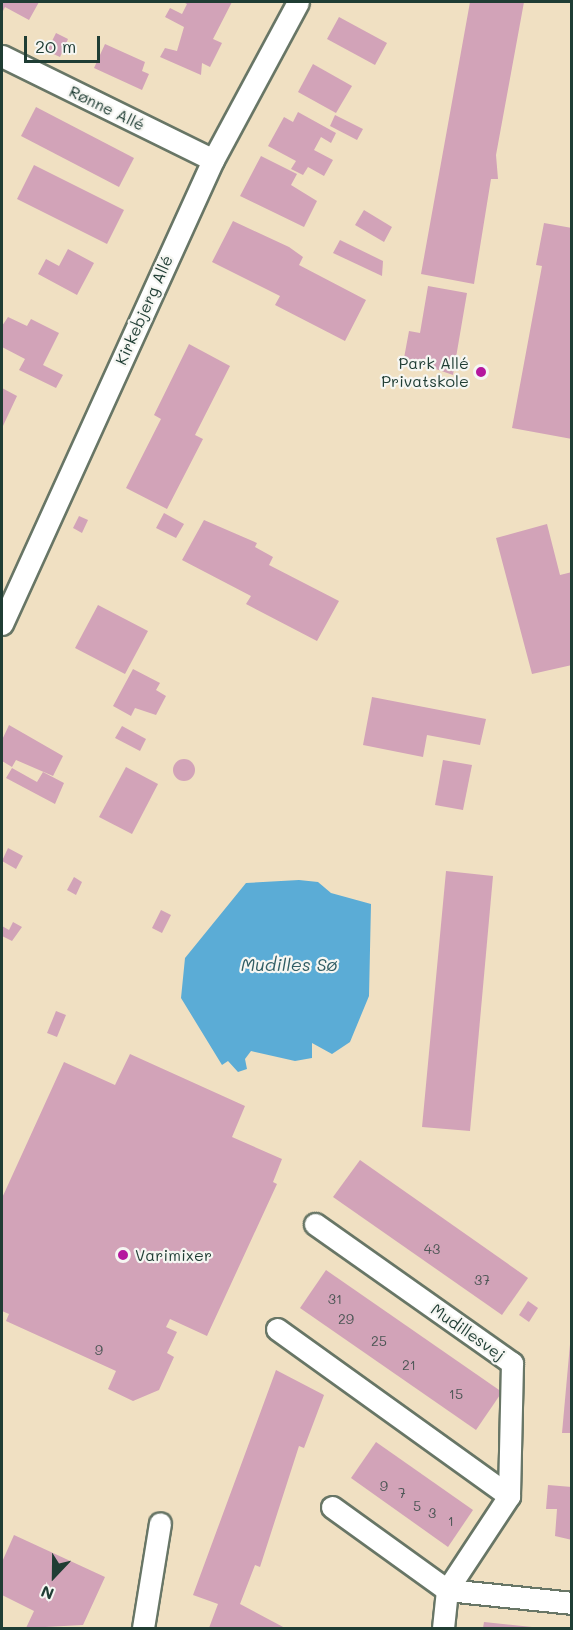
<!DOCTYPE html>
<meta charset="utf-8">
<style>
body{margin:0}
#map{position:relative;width:573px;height:1630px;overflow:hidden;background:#f0e0c2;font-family:Mali,sans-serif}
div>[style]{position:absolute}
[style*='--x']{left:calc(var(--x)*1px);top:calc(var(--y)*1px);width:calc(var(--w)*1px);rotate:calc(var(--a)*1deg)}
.water>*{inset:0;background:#5bacd6}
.building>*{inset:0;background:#d2a3b8}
.round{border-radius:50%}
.roads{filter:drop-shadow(2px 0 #687666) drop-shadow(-2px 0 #687666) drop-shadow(0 2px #687666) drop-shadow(0 -2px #687666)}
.street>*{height:21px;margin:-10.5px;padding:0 10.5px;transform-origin:10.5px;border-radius:10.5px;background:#fff}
.dots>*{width:16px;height:16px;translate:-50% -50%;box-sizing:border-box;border:3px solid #f6f6f2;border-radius:50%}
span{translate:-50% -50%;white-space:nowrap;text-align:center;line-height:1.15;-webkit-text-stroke:4.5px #f6f6f2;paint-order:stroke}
.number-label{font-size:14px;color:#4c5655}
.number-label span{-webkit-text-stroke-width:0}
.street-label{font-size:16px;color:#1f3d34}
.poi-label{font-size:16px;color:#1f3d34}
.right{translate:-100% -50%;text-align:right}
.left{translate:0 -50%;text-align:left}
.water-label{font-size:18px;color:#315e65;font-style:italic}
.frame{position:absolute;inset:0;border:3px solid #1f3d34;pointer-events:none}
.north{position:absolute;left:24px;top:1546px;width:60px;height:60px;-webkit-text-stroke:4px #f6f6f2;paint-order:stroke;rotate:202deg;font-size:16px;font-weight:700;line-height:24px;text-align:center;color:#1f3d34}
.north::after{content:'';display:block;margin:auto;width:21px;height:27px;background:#1f3d34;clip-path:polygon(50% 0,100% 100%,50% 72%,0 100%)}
.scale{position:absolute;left:24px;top:36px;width:76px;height:27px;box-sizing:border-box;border:3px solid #1f3d34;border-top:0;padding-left:8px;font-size:18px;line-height:21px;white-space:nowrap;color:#1f3d34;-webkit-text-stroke:4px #f6f6f2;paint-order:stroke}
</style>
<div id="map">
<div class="water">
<i style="clip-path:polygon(299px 880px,318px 882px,331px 893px,371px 904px,369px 996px,350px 1042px,332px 1054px,312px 1043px,312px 1058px,295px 1061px,251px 1051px,245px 1059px,247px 1069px,238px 1072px,228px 1061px,222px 1065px,181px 998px,185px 958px,246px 883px)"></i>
</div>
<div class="building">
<i style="clip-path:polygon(2px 2px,39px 2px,29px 20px,5px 7px,2px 13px)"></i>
<i style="clip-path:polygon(183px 2px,232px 2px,213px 39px,222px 43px,210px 67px,202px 63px,201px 75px,160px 57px,165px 48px,177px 51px,184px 27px,165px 17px,170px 8px,182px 14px,187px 4px)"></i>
<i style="clip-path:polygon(470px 2px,524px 2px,496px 155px,498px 179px,491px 179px,474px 284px,421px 274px)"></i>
<i style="clip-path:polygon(339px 17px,387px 43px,375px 65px,327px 39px)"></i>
<i style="clip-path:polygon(56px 33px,68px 39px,60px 57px,47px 51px)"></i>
<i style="clip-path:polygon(105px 44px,145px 62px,142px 71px,149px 74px,142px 90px,94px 68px)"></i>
<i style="clip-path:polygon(313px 64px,352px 86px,336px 113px,298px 92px)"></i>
<i style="clip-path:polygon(36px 107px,134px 158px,119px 187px,21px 136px)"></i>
<i style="clip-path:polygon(298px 112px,336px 133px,331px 143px,321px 137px,314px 150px,333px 160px,324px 176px,308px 167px,303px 175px,291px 169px,296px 161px,268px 146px,284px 117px,293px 122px)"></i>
<i style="clip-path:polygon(335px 115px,363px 129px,357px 140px,330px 126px)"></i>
<i style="clip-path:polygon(261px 156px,297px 174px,291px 185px,317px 201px,304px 227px,240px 196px)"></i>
<i style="clip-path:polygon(34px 165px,124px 210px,107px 244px,17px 199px)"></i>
<i style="clip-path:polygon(364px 210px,392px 227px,384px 242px,355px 225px)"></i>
<i style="clip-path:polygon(233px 221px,289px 247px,303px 257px,299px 265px,366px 300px,345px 341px,275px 305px,280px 296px,212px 262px)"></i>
<i style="clip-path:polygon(544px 223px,572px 228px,572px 439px,512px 428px,542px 266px,536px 265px)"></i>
<i style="clip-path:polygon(340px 240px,383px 261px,382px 276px,333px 253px)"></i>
<i style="clip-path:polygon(68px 249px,94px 263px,77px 295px,38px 274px,46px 259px,59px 266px)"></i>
<i style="clip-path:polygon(428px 286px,467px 293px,453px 375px,404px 358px,409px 331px,420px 333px)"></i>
<i style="clip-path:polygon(8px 317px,27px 326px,31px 319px,59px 333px,43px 365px,63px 375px,56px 388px,19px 370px,25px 359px,2px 347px,2px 326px)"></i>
<i style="clip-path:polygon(189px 344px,230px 366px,195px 435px,203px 439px,167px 509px,126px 488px,161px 419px,154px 415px)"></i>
<i style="clip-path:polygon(2px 388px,17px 396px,2px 428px)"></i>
<i style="clip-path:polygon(164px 513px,184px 524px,176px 538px,156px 528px)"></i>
<i style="clip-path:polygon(79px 516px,88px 520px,82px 533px,73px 528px)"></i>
<i style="clip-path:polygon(204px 520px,257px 543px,255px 547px,273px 557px,269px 565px,339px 601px,317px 641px,246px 604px,251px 596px,182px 560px)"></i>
<i style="clip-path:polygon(547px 524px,560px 575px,572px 572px,572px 665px,532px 674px,496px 538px)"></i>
<i style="clip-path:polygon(98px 605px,148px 631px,125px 674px,75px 648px)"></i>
<i style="clip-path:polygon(133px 669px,160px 683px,156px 690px,166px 696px,156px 715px,135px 708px,131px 716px,113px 706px)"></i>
<i style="clip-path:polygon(372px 697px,486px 719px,480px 745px,427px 735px,423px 757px,363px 745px)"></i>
<i style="clip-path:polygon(9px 725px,63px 756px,53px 776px,16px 760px,12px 767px,2px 761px,2px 740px)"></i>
<i style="clip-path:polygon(122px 726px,146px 739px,140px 751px,115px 738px)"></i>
<i class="round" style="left:173px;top:759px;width:22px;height:22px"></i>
<i style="clip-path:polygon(443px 760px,472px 765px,463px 810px,435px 805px)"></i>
<i style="clip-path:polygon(126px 767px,158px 784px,132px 834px,99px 817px)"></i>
<i style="clip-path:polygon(12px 768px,37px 782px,43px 772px,64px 783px,55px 804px,6px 778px)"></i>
<i style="clip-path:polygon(8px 848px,23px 856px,16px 869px,2px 861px)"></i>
<i style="clip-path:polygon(446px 871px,493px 876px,470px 1131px,422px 1127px)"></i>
<i style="clip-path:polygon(74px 877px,82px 882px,76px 895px,67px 890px)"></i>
<i style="clip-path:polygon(161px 910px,171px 915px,162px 933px,152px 928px)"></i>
<i style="clip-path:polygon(13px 922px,22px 927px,12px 941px,2px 936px,2px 926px,9px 930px)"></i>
<i style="clip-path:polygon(56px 1011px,66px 1015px,57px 1037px,47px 1033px)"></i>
<i style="clip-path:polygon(130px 1054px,245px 1106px,232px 1137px,282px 1159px,273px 1182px,277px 1184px,207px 1336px,170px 1319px,166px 1327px,177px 1332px,167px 1353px,174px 1357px,159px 1390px,133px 1401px,108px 1389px,116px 1371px,6px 1321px,9px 1314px,2px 1311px,2px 1198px,64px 1062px,115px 1085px)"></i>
<i style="clip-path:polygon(360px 1160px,528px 1278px,502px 1315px,333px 1197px)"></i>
<i style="clip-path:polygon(326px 1270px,502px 1392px,476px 1430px,300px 1308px)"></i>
<i style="clip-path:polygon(528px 1301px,538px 1308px,529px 1322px,519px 1315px)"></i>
<i style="clip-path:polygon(570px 1344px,572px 1344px,572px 1433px,562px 1433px)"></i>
<i style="clip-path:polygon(276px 1370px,324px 1395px,304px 1448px,299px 1446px,260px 1567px,255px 1565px,240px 1604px,285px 1628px,209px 1628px,218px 1604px,193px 1595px)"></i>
<i style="clip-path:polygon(376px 1442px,473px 1510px,448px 1547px,351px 1478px)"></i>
<i style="clip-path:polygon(548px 1485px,572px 1487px,572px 1540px,555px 1536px,557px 1509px,546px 1509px)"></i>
<i style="clip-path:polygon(14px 1535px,105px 1577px,83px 1625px,26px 1628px,34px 1611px,2px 1595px,2px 1562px)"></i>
<i style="clip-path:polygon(484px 1622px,532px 1627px,532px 1628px,483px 1628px)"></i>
</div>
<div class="roads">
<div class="street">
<i style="--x:2;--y:56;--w:235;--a:26.2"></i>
<i style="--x:2;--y:624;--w:510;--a:-65.55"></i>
<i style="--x:213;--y:160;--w:179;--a:-61.7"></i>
<i style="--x:315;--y:1224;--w:241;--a:35.2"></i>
<i style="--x:512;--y:1363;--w:133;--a:91.3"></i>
<i style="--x:509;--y:1496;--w:113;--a:123.4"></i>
<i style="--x:447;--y:1590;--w:38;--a:96"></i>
<i style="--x:277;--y:1329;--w:286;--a:35.7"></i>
<i style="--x:332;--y:1507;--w:142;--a:35.8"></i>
<i style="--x:447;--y:1590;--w:126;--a:5.9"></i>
<i style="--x:143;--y:1628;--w:106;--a:-80.8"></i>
</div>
</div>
<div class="dots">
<i style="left:481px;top:372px;background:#b5179e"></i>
<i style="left:123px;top:1255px;background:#b5179e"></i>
</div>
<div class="number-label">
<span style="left:432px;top:1249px">43</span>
<span style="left:482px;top:1280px">37</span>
<span style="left:335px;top:1299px">31</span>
<span style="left:346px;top:1319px">29</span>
<span style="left:379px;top:1341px">25</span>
<span style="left:99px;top:1350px">9</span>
<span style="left:409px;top:1365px">21</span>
<span style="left:456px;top:1394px">15</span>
<span style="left:384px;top:1486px">9</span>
<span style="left:402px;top:1493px">7</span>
<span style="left:417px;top:1506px">5</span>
<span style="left:432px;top:1513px">3</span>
<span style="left:451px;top:1521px">1</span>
</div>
<div class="street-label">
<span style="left:107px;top:108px;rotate:26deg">Rønne Allé</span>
<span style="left:144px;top:310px;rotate:-66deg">Kirkebjerg Allé</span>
<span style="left:468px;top:1332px;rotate:35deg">Mudillesvej</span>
</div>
<div class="poi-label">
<span class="right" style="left:469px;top:372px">Park Allé<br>Privatskole</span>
<span class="left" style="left:135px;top:1255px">Varimixer</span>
</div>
<div class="water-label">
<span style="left:289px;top:964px">Mudilles Sø</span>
</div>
<div class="frame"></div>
<div class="north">N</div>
<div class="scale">20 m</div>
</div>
